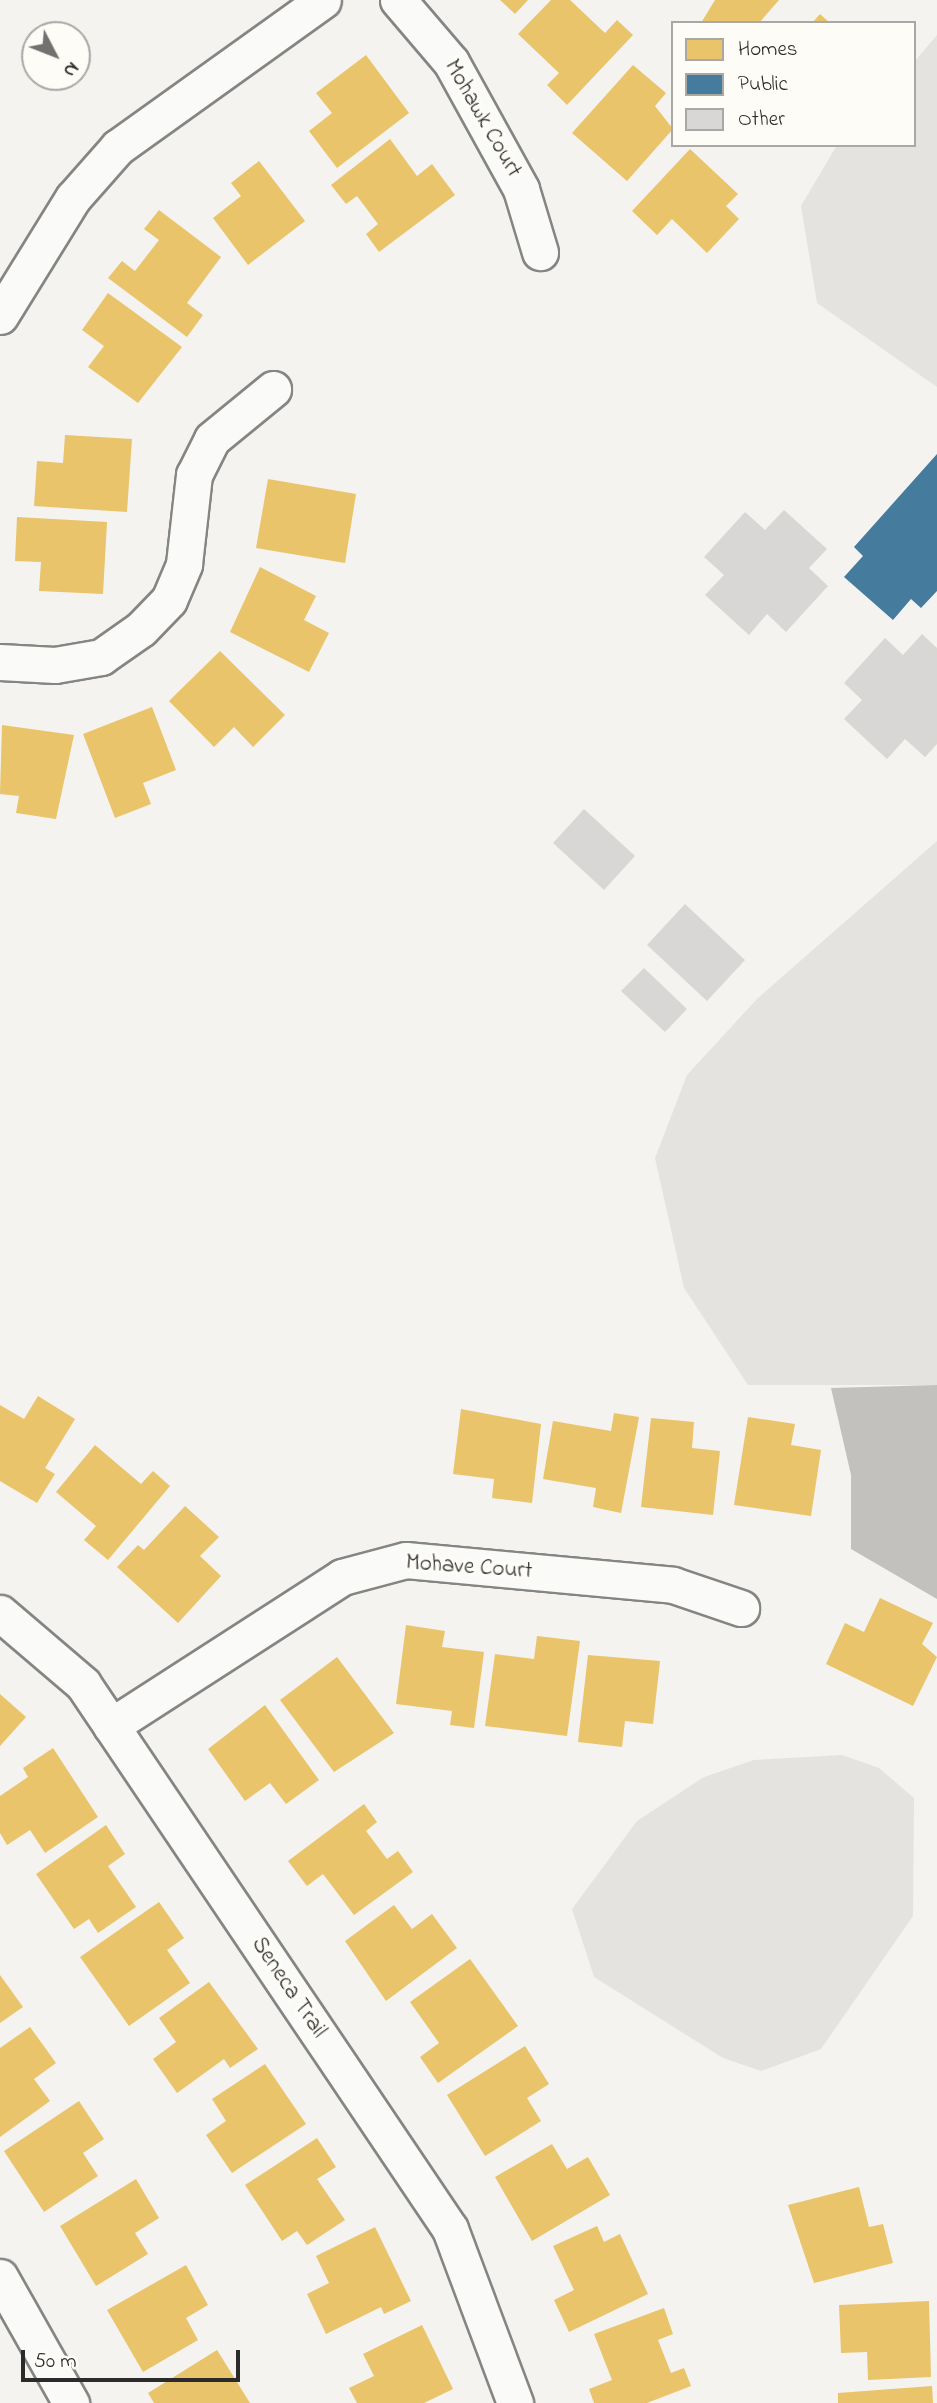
<!DOCTYPE html>
<style>
body{margin:0}
#map{position:relative;width:937px;height:2403px;overflow:hidden;background:#f4f3f0;font-family:"Indie Flower",sans-serif}
div>[style]{position:absolute}
[style*='--x']{left:calc(var(--x)*1px);top:calc(var(--y)*1px);width:calc(var(--w)*1px);rotate:calc(var(--a)*1deg)}
.green>*{inset:0;background:#e4e3e0}
.water>*{inset:0;background:#c2c1be}
.homes>*{inset:0;background:#e9c46a}
.public>*{inset:0;background:#457b9d}
.building>*{inset:0;background:#d8d7d5}
.roads{filter:drop-shadow(2px 0 #858584) drop-shadow(-2px 0 #858584) drop-shadow(0 2px #858584) drop-shadow(0 -2px #858584)}
.street>*{height:35px;margin:-17.5px;padding:0 17.5px;transform-origin:17.5px;border-radius:17.5px;background:#fafaf8}
span{translate:-50% -50%;white-space:nowrap;text-align:center;line-height:1.15;-webkit-text-stroke:7px #fdfcf7;paint-order:stroke}
.street-label{font-size:23px;color:#2b2b2b}
.legend{position:absolute;left:671px;top:21px;width:245px;height:126px;box-sizing:border-box;background:#fdfcf7;border:2px solid #a9a8a5;margin:0;padding:9px 12px;list-style:none;font-size:21px;color:#2b2b2b}
.legend li{display:flex;align-items:center;gap:14px;height:35px}
.legend b{width:35px;border:2px solid #a9a8a5}
.north{position:absolute;left:21px;top:21px;width:70px;height:70px;box-sizing:border-box;background:#fdfcf7;border:2px solid #a9a8a5;border-radius:50%;rotate:132deg;font-size:19px;font-weight:700;line-height:28px;text-align:center;color:#2b2b2b}
.north::after{content:'';display:block;margin:auto;width:24px;height:32px;background:#717170;clip-path:polygon(50% 0,100% 100%,50% 72%,0 100%)}
.scale{position:absolute;left:21px;top:2350px;width:219px;height:32px;box-sizing:border-box;border:4px solid #2b2b2b;border-top:0;padding-left:9px;font-size:21px;line-height:24px;white-space:nowrap;color:#2b2b2b;-webkit-text-stroke:5px #fdfcf7;paint-order:stroke}
</style>
<div id="map">
<div class="green">
<i style="clip-path:polygon(937px 35px,937px 387px,817px 303px,801px 206px,837px 145px,914px 145px,914px 62px)"></i>
<i style="clip-path:polygon(937px 841px,937px 1385px,748px 1385px,684px 1288px,655px 1158px,687px 1075px,757px 999px)"></i>
<i style="clip-path:polygon(842px 1755px,879px 1768px,914px 1798px,913px 1916px,821px 2049px,761px 2071px,723px 2058px,594px 1977px,572px 1909px,637px 1821px,704px 1777px,754px 1760px)"></i>
</div>
<div class="water">
<i style="clip-path:polygon(937px 1385px,937px 1599px,851px 1549px,851px 1475px,831px 1388px)"></i>
</div>
<div class="homes">
<i style="clip-path:polygon(500px 0,528px 0,515px 14px)"></i>
<i style="clip-path:polygon(551px 0,570px 0,605px 33px,617px 20px,633px 35px,567px 105px,547px 85px,559px 73px,518px 34px)"></i>
<i style="clip-path:polygon(715px 0,779px 0,759px 23px,701px 23px)"></i>
<i style="clip-path:polygon(820px 14px,830px 23px,812px 23px)"></i>
<i style="clip-path:polygon(366px 55px,409px 113px,337px 168px,309px 131px,332px 113px,316px 93px)"></i>
<i style="clip-path:polygon(633px 65px,666px 93px,655px 106px,673px 129px,627px 181px,572px 133px)"></i>
<i style="clip-path:polygon(390px 139px,417px 176px,432px 164px,455px 195px,379px 252px,366px 234px,378px 224px,357px 196px,346px 204px,331px 185px)"></i>
<i style="clip-path:polygon(690px 149px,738px 194px,726px 206px,739px 219px,707px 253px,672px 219px,657px 235px,632px 211px)"></i>
<i style="clip-path:polygon(259px 161px,305px 221px,248px 265px,213px 218px,241px 196px,231px 183px)"></i>
<i style="clip-path:polygon(159px 210px,221px 257px,187px 303px,203px 315px,187px 337px,108px 278px,122px 261px,135px 271px,159px 240px,144px 229px)"></i>
<i style="clip-path:polygon(108px 293px,182px 347px,138px 403px,88px 367px,104px 346px,82px 330px)"></i>
<i style="clip-path:polygon(65px 435px,132px 439px,127px 512px,34px 506px,37px 461px,63px 463px)"></i>
<i style="clip-path:polygon(268px 479px,356px 494px,345px 563px,256px 548px)"></i>
<i style="clip-path:polygon(17px 517px,107px 522px,103px 594px,39px 591px,41px 562px,15px 561px)"></i>
<i style="clip-path:polygon(260px 567px,316px 596px,304px 620px,329px 633px,309px 672px,230px 632px)"></i>
<i style="clip-path:polygon(220px 651px,285px 715px,253px 747px,234px 727px,214px 747px,169px 701px)"></i>
<i style="clip-path:polygon(152px 707px,176px 770px,143px 783px,151px 804px,115px 818px,83px 734px)"></i>
<i style="clip-path:polygon(2px 725px,74px 735px,56px 819px,16px 813px,19px 796px,0 794px)"></i>
<i style="clip-path:polygon(38px 1396px,75px 1419px,45px 1468px,55px 1474px,37px 1503px,0 1481px,0 1405px,24px 1419px)"></i>
<i style="clip-path:polygon(461px 1409px,541px 1424px,532px 1503px,492px 1498px,494px 1479px,453px 1474px)"></i>
<i style="clip-path:polygon(614px 1413px,639px 1417px,621px 1513px,593px 1507px,596px 1488px,543px 1479px,553px 1421px,611px 1431px)"></i>
<i style="clip-path:polygon(748px 1417px,795px 1424px,791px 1445px,821px 1450px,811px 1516px,734px 1505px)"></i>
<i style="clip-path:polygon(651px 1418px,694px 1422px,692px 1448px,720px 1451px,713px 1515px,641px 1507px)"></i>
<i style="clip-path:polygon(95px 1445px,141px 1484px,153px 1471px,170px 1486px,108px 1560px,84px 1540px,96px 1526px,56px 1492px)"></i>
<i style="clip-path:polygon(185px 1506px,219px 1537px,200px 1556px,221px 1576px,178px 1623px,117px 1567px,138px 1545px,144px 1550px)"></i>
<i style="clip-path:polygon(880px 1598px,933px 1623px,922px 1644px,937px 1657px,913px 1706px,826px 1664px,845px 1623px,864px 1632px)"></i>
<i style="clip-path:polygon(406px 1625px,445px 1631px,442px 1647px,484px 1652px,474px 1728px,450px 1725px,452px 1711px,396px 1704px)"></i>
<i style="clip-path:polygon(537px 1636px,580px 1641px,567px 1736px,485px 1726px,495px 1654px,534px 1659px)"></i>
<i style="clip-path:polygon(588px 1655px,660px 1661px,653px 1724px,625px 1721px,622px 1747px,578px 1742px)"></i>
<i style="clip-path:polygon(337px 1657px,394px 1733px,334px 1772px,280px 1700px)"></i>
<i style="clip-path:polygon(0 1694px,26px 1717px,0 1746px)"></i>
<i style="clip-path:polygon(265px 1705px,319px 1780px,286px 1804px,270px 1783px,245px 1801px,208px 1749px)"></i>
<i style="clip-path:polygon(53px 1748px,98px 1817px,45px 1853px,30px 1830px,7px 1845px,0 1833px,0 1796px,28px 1777px,23px 1768px)"></i>
<i style="clip-path:polygon(364px 1804px,377px 1822px,366px 1831px,387px 1859px,398px 1851px,413px 1872px,354px 1915px,323px 1874px,307px 1886px,288px 1861px)"></i>
<i style="clip-path:polygon(106px 1825px,125px 1854px,108px 1866px,136px 1907px,98px 1933px,89px 1919px,74px 1929px,36px 1874px)"></i>
<i style="clip-path:polygon(159px 1902px,184px 1938px,167px 1950px,190px 1983px,129px 2026px,80px 1957px)"></i>
<i style="clip-path:polygon(394px 1905px,412px 1929px,432px 1914px,457px 1948px,386px 2001px,345px 1941px)"></i>
<i style="clip-path:polygon(470px 1959px,518px 2026px,438px 2083px,420px 2057px,439px 2043px,410px 2002px)"></i>
<i style="clip-path:polygon(0 1975px,23px 2007px,0 2023px)"></i>
<i style="clip-path:polygon(209px 1982px,258px 2049px,230px 2068px,224px 2059px,177px 2093px,153px 2059px,176px 2042px,159px 2018px)"></i>
<i style="clip-path:polygon(30px 2027px,56px 2063px,34px 2079px,50px 2101px,0 2137px,0 2048px)"></i>
<i style="clip-path:polygon(525px 2046px,549px 2084px,527px 2098px,541px 2121px,485px 2156px,447px 2095px)"></i>
<i style="clip-path:polygon(265px 2064px,306px 2124px,232px 2173px,206px 2135px,226px 2121px,212px 2099px)"></i>
<i style="clip-path:polygon(79px 2101px,104px 2139px,83px 2153px,98px 2176px,44px 2212px,4px 2151px)"></i>
<i style="clip-path:polygon(317px 2138px,336px 2167px,317px 2179px,345px 2220px,307px 2245px,297px 2231px,282px 2241px,245px 2185px)"></i>
<i style="clip-path:polygon(552px 2144px,567px 2169px,588px 2157px,610px 2195px,532px 2241px,495px 2177px)"></i>
<i style="clip-path:polygon(136px 2179px,159px 2218px,135px 2233px,148px 2254px,96px 2286px,60px 2226px)"></i>
<i style="clip-path:polygon(859px 2187px,869px 2227px,883px 2224px,893px 2263px,814px 2283px,788px 2205px)"></i>
<i style="clip-path:polygon(597px 2226px,604px 2242px,620px 2234px,648px 2294px,569px 2332px,554px 2300px,574px 2290px,553px 2246px)"></i>
<i style="clip-path:polygon(375px 2227px,411px 2301px,384px 2314px,381px 2307px,326px 2334px,307px 2294px,329px 2283px,316px 2256px)"></i>
<i style="clip-path:polygon(186px 2265px,208px 2305px,186px 2318px,198px 2340px,143px 2372px,107px 2310px)"></i>
<i style="clip-path:polygon(929px 2301px,931px 2377px,868px 2380px,867px 2352px,841px 2353px,839px 2305px)"></i>
<i style="clip-path:polygon(664px 2308px,673px 2334px,658px 2340px,671px 2373px,684px 2368px,691px 2386px,647px 2403px,594px 2403px,589px 2389px,612px 2380px,594px 2334px)"></i>
<i style="clip-path:polygon(422px 2325px,453px 2389px,424px 2403px,357px 2403px,349px 2388px,374px 2376px,363px 2354px)"></i>
<i style="clip-path:polygon(217px 2350px,250px 2403px,154px 2403px,148px 2393px)"></i>
<i style="clip-path:polygon(932px 2386px,933px 2403px,838px 2403px,838px 2393px)"></i>
</div>
<div class="public">
<i style="clip-path:polygon(937px 454px,937px 591px,921px 608px,911px 599px,893px 620px,844px 577px,863px 556px,854px 547px)"></i>
</div>
<div class="building">
<i style="clip-path:polygon(784px 510px,827px 549px,809px 568px,828px 586px,786px 632px,767px 614px,749px 635px,705px 595px,724px 575px,704px 557px,745px 512px,765px 530px)"></i>
<i style="clip-path:polygon(922px 634px,937px 648px,937px 744px,925px 757px,905px 739px,887px 759px,844px 719px,862px 700px,844px 683px,885px 638px,903px 655px)"></i>
<i style="clip-path:polygon(584px 809px,635px 856px,604px 890px,553px 843px)"></i>
<i style="clip-path:polygon(685px 904px,745px 960px,707px 1001px,647px 945px)"></i>
<i style="clip-path:polygon(644px 968px,687px 1009px,665px 1032px,621px 991px)"></i>
</div>
<div class="roads">
<div class="street">
<i style="--x:398;--y:0;--w:82;--a:49.5"></i>
<i style="--x:451;--y:62;--w:145;--a:61.1"></i>
<i style="--x:521;--y:189;--w:66;--a:73.2"></i>
<i style="--x:0;--y:316;--w:139;--a:-58.3"></i>
<i style="--x:73;--y:198;--w:68;--a:-48.6"></i>
<i style="--x:118;--y:147;--w:252;--a:-35.6"></i>
<i style="--x:0;--y:662;--w:55;--a:3.1"></i>
<i style="--x:55;--y:665;--w:47;--a:-9.9"></i>
<i style="--x:101;--y:657;--w:49;--a:-35"></i>
<i style="--x:141;--y:629;--w:40;--a:-46"></i>
<i style="--x:169;--y:600;--w:39;--a:-67"></i>
<i style="--x:184;--y:564;--w:90;--a:-83.6"></i>
<i style="--x:194;--y:475;--w:40;--a:-63.4"></i>
<i style="--x:212;--y:439;--w:79;--a:-39.3"></i>
<i style="--x:0;--y:1613;--w:109;--a:40.5"></i>
<i style="--x:83;--y:1684;--w:657;--a:56.04"></i>
<i style="--x:450;--y:2229;--w:186;--a:69.5"></i>
<i style="--x:111;--y:1726;--w:275;--a:-32.8"></i>
<i style="--x:342;--y:1577;--w:66;--a:-14.9"></i>
<i style="--x:406;--y:1560;--w:268;--a:5.3"></i>
<i style="--x:673;--y:1585;--w:72;--a:18.7"></i>
<i style="--x:0;--y:2277;--w:145;--a:60.6"></i>
</div>
</div>
<div class="street-label">
<span style="left:482px;top:119px;rotate:60deg">Mohawk Court</span>
<span style="left:469px;top:1568px;rotate:4deg">Mohave Court</span>
<span style="left:288px;top:1988px;rotate:56deg">Seneca Trail</span>
</div>
<ul class="legend">
<li><b style="height:19px;background:#e9c46a"></b>Homes</li>
<li><b style="height:19px;background:#457b9d"></b>Public</li>
<li><b style="height:19px;background:#d8d7d5"></b>Other</li>
</ul>
<div class="north">N</div>
<div class="scale">50 m</div>
</div>
